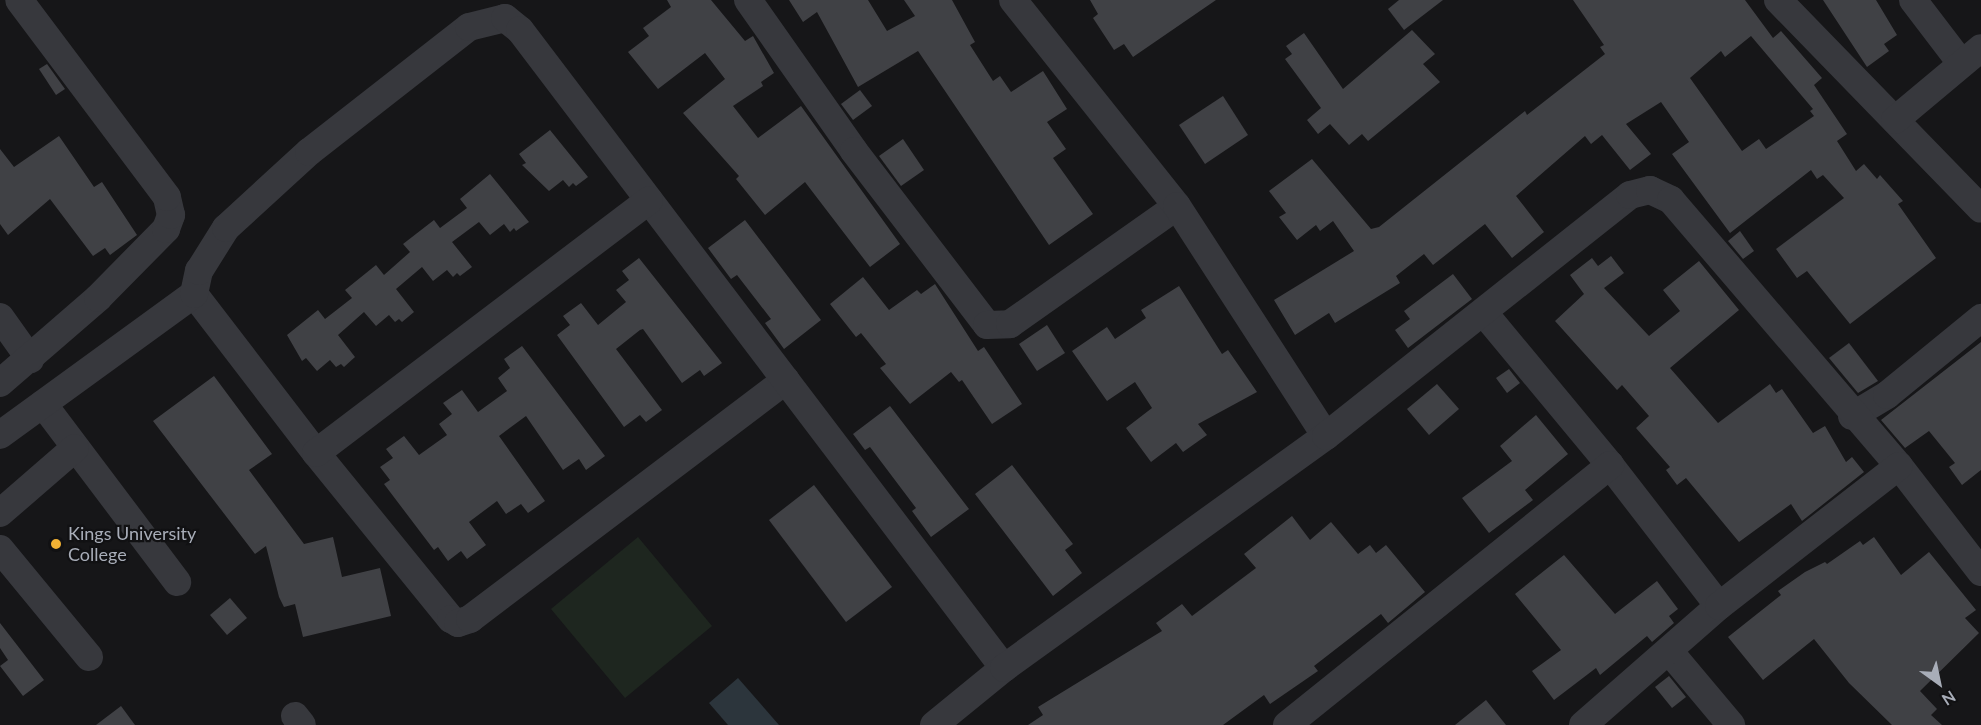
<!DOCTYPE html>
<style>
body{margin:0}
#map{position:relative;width:1981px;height:725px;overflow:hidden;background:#161618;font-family:Lato,sans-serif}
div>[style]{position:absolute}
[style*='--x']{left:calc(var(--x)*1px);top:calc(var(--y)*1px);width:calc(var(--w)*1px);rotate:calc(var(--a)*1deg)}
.green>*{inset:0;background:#1e261f}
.water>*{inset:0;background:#2c353c}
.building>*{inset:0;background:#404145}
.minor>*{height:28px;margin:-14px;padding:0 14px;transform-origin:14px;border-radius:14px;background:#37383d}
.dots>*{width:16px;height:16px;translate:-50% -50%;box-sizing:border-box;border:3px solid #111113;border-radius:50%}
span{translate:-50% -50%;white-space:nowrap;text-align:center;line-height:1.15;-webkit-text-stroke:4.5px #111113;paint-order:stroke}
.poi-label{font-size:18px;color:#a8adb8}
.left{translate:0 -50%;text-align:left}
.north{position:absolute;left:1909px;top:653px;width:60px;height:60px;-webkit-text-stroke:4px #111113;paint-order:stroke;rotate:147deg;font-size:16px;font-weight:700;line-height:24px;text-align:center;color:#a8adb8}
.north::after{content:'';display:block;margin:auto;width:21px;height:27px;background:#a8adb8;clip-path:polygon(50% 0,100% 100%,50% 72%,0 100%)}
</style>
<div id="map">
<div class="green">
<i style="clip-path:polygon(638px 537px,712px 626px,625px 698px,551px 609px)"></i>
</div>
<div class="water">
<i style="clip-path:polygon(738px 678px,779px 725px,728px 725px,709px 703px)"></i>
</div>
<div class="building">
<i style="clip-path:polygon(667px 0,711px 0,745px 41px,753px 36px,774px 73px,761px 82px,763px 86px,733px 106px,758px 138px,801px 106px,900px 244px,870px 267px,805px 182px,765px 215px,736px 179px,739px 176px,683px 113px,725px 79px,705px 53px,658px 89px,628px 52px,649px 36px,643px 28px,671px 7px)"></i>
<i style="clip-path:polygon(789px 0,868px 0,887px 31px,915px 16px,904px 0,952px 0,975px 42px,970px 45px,993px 81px,1000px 76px,1011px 92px,1043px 71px,1067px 109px,1047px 122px,1066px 149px,1053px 158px,1093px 214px,1049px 245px,918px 51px,858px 87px,817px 12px,803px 22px)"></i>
<i style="clip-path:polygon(1090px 0,1216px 0,1133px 57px,1124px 44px,1114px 50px,1093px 18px,1098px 14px)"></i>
<i style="clip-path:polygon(1399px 0,1443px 0,1404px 30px,1388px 9px)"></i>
<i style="clip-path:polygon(evenodd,1573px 0,1745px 0,1773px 38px,1781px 31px,1822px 78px,1814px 85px,1847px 134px,1837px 141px,1856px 171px,1864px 164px,1877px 179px,1880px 175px,1903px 201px,1898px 204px,1936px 258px,1850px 324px,1807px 271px,1797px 278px,1776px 249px,1844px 198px,1823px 175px,1817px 179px,1811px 170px,1730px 233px,1672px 154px,1689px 142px,1661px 102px,1626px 124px,1651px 154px,1630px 170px,1602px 135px,1591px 144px,1585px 136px,1516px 196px,1544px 232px,1512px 258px,1485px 224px,1433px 265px,1424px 254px,1396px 276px,1400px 283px,1335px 323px,1329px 313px,1295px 335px,1274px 300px,1354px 251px,1333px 221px,1320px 231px,1316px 225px,1297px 240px,1279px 217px,1286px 213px,1269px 191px,1312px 159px,1371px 229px,1379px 227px,1525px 111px,1527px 115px,1605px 54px,1600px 47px,1604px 45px,1573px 0,1751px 36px,1813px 109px,1810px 111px,1814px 116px,1766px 149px,1759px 139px,1742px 151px,1690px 78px,1721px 51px,1725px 57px,1751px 36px)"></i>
<i style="clip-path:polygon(1823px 0,1876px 0,1897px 35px,1884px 44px,1889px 51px,1867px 67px)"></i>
<i style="clip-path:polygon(1412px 30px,1435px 54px,1423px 64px,1440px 82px,1368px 141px,1362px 134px,1349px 145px,1330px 124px,1318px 134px,1307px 120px,1321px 108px,1285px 59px,1292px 54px,1286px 46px,1304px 33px,1343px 89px)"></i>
<i style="clip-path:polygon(47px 64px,65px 89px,56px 95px,39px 69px)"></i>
<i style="clip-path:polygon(860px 90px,872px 106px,853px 120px,841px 104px)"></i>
<i style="clip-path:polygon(1223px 96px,1248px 135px,1205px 164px,1179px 125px)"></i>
<i style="clip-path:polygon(550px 130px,588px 177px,576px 186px,573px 183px,569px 187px,563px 180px,549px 191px,522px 165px,526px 163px,519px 154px)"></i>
<i style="clip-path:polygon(59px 136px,94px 187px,102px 182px,137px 235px,110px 255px,105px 248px,93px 256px,50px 199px,8px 235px,0 224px,0 149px,14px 167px)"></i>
<i style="clip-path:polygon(903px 139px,924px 170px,901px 186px,879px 156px)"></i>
<i style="clip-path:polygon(490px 174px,529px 222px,516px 231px,514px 228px,510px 232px,504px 224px,490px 235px,479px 222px,452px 242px,472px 267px,460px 276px,457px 273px,453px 277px,447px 270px,433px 281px,422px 267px,396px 289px,414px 312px,402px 322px,399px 319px,395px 322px,389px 315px,376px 326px,364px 312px,338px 335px,355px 357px,344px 367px,341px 364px,336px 367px,330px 360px,317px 371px,306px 358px,302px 361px,287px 335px,318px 310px,325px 319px,352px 298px,345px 290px,376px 265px,384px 275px,410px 252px,403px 244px,434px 220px,440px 228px,467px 208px,460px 199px)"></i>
<i style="clip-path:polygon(745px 220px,821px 320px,784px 349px,765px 323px,771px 319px,737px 275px,731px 279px,708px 248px)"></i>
<i style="clip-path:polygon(1740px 231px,1754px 251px,1743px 259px,1728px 241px)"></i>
<i style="clip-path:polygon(1611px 256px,1624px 273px,1604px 288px,1649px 336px,1680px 311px,1663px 290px,1699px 261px,1739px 310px,1670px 368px,1718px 423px,1770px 384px,1776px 393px,1782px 389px,1813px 433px,1825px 426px,1846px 462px,1852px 457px,1864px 472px,1802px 521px,1791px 504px,1739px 542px,1686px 478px,1677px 485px,1666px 470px,1670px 467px,1636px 428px,1649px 416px,1622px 385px,1617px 390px,1555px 321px,1584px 294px,1570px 275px,1592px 258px,1598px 266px)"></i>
<i style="clip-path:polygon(639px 258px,722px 363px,704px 376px,700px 370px,682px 383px,643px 329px,640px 330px,616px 349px,662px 410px,646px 422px,640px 415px,624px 427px,557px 335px,570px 325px,563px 316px,581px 303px,598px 325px,626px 302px,616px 290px,629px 280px,622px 271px)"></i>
<i style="clip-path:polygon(1453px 274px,1472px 299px,1408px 348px,1395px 330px,1410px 319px,1404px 311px)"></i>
<i style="clip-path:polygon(863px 277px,889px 310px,917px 290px,921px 294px,935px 284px,978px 351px,984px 347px,1022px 404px,992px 424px,962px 380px,959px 382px,951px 372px,910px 404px,880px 368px,886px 364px,861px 333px,856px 337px,830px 304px)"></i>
<i style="clip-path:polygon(1179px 286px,1222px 354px,1228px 350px,1257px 392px,1198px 424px,1207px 435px,1183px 452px,1176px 443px,1151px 462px,1126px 428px,1152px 408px,1135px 382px,1107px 401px,1072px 351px,1107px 327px,1115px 339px,1146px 318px,1141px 310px)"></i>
<i style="clip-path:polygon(1047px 325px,1065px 353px,1037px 371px,1019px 344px)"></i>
<i style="clip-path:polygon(1981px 342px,1981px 470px,1962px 485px,1949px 467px,1955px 463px,1929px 431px,1905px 448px,1881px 420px)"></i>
<i style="clip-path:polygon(1849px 343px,1878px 381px,1858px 393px,1829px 358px)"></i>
<i style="clip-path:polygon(522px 346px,605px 456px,586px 470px,579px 459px,563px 470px,526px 416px,499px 436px,545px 501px,528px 513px,521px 504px,506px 514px,497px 501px,469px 522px,486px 545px,467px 559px,461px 551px,448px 561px,438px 547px,434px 550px,384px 484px,390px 480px,380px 467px,393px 458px,386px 449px,404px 436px,419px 455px,447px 435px,439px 424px,452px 414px,443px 403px,462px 390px,478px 412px,507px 391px,498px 378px,510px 368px,504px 359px)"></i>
<i style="clip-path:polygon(1509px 369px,1520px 383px,1507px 393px,1496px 378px)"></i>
<i style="clip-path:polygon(214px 376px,272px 454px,249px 470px,304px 544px,333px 537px,342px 577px,380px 568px,391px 616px,303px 637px,295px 604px,284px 607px,279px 597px,266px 546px,255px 554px,153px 421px)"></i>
<i style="clip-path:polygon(1437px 384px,1459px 409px,1429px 435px,1407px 409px)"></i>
<i style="clip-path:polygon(890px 406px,969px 509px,931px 537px,912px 511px,916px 508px,870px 447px,865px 450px,853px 434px)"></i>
<i style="clip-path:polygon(1536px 415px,1568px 454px,1525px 490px,1533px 500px,1489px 533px,1462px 498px,1512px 461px,1500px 446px)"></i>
<i style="clip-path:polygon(1012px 465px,1073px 544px,1065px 550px,1082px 573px,1053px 596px,975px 494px)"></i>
<i style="clip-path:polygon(814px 485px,892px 587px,846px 622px,769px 520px)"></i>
<i style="clip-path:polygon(1292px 516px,1310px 540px,1331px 522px,1358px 554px,1370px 545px,1376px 553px,1386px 545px,1425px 592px,1388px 623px,1381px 614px,1314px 666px,1318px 671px,1270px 704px,1264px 695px,1223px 725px,1028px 725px,1043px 715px,1038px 707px,1162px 631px,1156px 623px,1182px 604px,1192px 616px,1256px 568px,1244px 554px)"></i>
<i style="clip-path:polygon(1874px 537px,1901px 575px,1929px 552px,1976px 610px,1965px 618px,1979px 633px,1920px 691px,1937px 709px,1931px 715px,1942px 725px,1892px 725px,1849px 683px,1814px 639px,1763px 680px,1728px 637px,1781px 595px,1778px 591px,1805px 572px,1825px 562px,1827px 564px,1860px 541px,1863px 545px)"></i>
<i style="clip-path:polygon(1564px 555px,1615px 614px,1657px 581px,1678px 609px,1669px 616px,1674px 623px,1652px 642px,1647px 636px,1600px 675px,1596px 668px,1554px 700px,1532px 671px,1561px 650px,1515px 594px)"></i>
<i style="clip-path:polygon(230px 598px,247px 618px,227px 635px,210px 615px)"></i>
<i style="clip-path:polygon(0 623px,44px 680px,23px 696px,0 666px,8px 660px,0 648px)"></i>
<i style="clip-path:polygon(1669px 676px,1686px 697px,1672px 708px,1655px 687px)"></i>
<i style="clip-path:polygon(1486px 700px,1506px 725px,1455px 725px)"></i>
<i style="clip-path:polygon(121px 706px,135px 725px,96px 725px)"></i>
</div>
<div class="minor">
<i style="--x:748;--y:0;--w:184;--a:54.9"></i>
<i style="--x:854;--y:151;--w:219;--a:52.6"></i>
<i style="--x:987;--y:325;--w:23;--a:-2"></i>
<i style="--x:1010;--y:324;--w:204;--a:-35.2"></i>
<i style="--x:1013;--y:0;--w:263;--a:51.5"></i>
<i style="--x:1177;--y:206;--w:274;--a:57.1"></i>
<i style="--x:1778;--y:0;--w:291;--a:45.8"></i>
<i style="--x:1913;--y:0;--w:79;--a:52.7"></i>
<i style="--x:1895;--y:120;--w:112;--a:-39.9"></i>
<i style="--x:194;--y:294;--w:200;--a:52.5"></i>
<i style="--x:316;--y:453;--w:214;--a:50.9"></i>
<i style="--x:451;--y:619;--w:8;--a:30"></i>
<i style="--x:458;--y:623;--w:13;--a:-18"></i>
<i style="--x:470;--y:619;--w:396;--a:-37.1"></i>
<i style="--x:1484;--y:313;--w:197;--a:50.3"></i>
<i style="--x:1610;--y:465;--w:178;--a:52.3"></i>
<i style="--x:0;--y:317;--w:52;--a:54.5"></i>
<i style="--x:0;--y:383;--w:130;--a:-40.9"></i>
<i style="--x:98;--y:298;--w:97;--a:-45.4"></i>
<i style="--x:166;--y:229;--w:15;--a:-70"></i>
<i style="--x:171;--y:215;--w:18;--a:-103"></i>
<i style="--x:167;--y:197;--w:246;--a:-126.9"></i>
<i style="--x:43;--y:404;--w:223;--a:53"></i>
<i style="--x:1852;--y:416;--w:41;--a:-31"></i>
<i style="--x:1887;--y:395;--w:122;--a:-39.3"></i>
<i style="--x:0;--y:435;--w:240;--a:-36"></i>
<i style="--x:194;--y:294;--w:24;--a:-78"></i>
<i style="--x:199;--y:271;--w:51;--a:-57.9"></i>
<i style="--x:226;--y:228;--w:113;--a:-42.5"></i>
<i style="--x:309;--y:152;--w:203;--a:-38"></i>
<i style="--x:469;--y:27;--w:37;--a:-14"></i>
<i style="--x:505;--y:18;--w:19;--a:39"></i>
<i style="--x:520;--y:30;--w:801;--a:52.82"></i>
<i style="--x:316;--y:453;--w:418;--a:-37.2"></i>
<i style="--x:0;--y:513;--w:99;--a:-40.9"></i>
<i style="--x:0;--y:549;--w:140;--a:50.5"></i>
<i style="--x:1669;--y:651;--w:97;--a:50"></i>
<i style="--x:295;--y:716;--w:11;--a:52"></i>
<i style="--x:934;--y:725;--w:90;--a:-39.2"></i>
<i style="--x:1004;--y:668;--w:397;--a:-35.8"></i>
<i style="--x:1326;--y:436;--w:388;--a:-38.4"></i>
<i style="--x:1630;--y:195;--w:21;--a:-14"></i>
<i style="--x:1650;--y:190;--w:23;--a:25"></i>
<i style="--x:1671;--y:200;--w:350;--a:49.4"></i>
<i style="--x:1899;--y:466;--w:134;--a:52.3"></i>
<i style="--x:1287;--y:725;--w:415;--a:-38.8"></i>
<i style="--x:1583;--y:725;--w:181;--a:-41.2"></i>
<i style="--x:1719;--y:606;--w:228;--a:-37.9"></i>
</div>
<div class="dots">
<i style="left:56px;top:544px;background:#f2b134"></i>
</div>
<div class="poi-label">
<span class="left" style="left:68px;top:544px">Kings University<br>College</span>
</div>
<div class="north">N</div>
</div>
